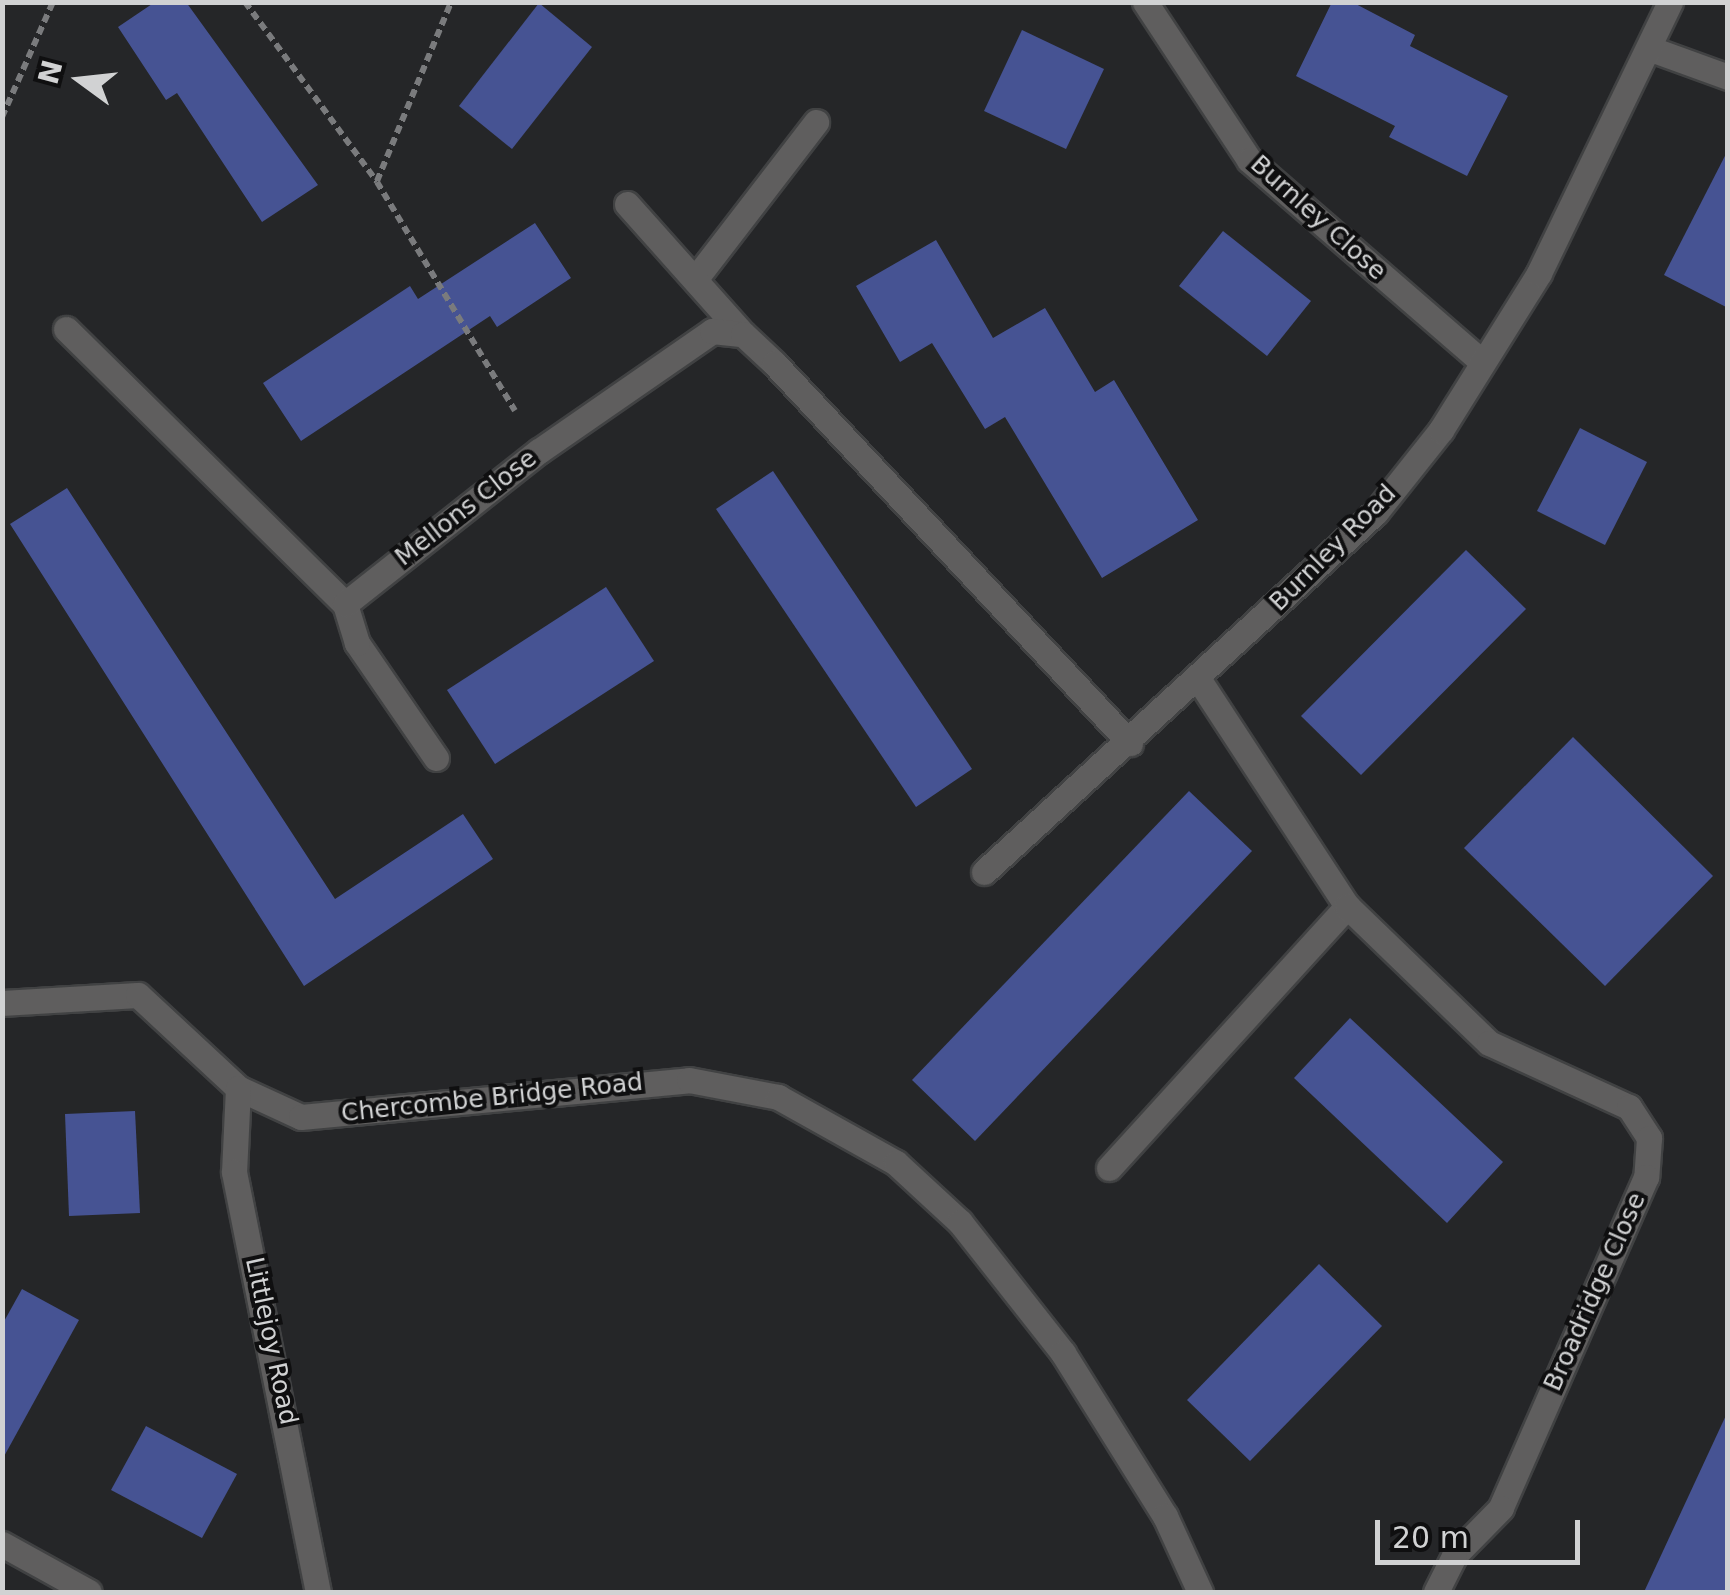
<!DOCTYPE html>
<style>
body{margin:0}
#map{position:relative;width:1730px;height:1595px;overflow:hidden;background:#252628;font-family:"DejaVu Sans",sans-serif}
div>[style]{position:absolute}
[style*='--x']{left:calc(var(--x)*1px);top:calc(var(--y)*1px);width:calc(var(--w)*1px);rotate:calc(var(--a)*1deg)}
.building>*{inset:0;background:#465393}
.path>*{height:6px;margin-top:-3px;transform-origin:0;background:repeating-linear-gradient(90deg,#7a7b7d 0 8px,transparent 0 13px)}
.roads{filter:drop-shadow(2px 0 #414243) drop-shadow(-2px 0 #414243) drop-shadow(0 2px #414243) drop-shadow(0 -2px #414243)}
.service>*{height:25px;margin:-12.5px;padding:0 12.5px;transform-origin:12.5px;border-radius:12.5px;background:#5f5e5e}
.minor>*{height:25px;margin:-12.5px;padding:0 12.5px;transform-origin:12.5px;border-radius:12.5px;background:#5f5e5e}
span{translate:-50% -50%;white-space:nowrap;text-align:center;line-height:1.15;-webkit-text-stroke:8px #0f0f10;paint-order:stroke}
.street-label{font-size:25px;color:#d1d2d3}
.frame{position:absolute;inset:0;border:5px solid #d1d2d3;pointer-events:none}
.north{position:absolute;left:30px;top:30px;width:100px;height:100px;-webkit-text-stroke:8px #0f0f10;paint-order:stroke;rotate:285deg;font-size:28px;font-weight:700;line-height:40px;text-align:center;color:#d1d2d3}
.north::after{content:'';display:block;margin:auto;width:35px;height:45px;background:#d1d2d3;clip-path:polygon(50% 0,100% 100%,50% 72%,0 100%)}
.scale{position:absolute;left:1375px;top:1520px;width:205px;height:45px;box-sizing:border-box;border:5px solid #d1d2d3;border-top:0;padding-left:12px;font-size:30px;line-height:35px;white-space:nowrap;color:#d1d2d3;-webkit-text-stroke:8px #0f0f10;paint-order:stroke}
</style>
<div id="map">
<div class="building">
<i style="clip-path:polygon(155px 2px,186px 2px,318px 185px,262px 222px,177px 93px,166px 100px,118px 27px)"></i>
<i style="clip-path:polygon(1332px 2px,1352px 2px,1415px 35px,1410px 46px,1508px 96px,1467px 176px,1389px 137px,1395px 126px,1296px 76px)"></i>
<i style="clip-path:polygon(539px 3px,592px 47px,512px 149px,459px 106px)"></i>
<i style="clip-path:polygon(1022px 30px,1104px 69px,1066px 149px,984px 111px)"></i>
<i style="clip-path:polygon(1728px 150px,1728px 308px,1664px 275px)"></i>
<i style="clip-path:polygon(535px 223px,571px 278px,497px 327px,490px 316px,301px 441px,263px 383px,410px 286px,418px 299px)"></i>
<i style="clip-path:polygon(1223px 231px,1311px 301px,1267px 356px,1179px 286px)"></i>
<i style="clip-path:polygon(936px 240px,993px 338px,1045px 308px,1095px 392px,1114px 380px,1198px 520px,1102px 578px,1005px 417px,985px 429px,932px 343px,900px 362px,856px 286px)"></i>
<i style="clip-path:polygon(1580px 428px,1647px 462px,1605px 545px,1537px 511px)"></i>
<i style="clip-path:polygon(773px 471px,972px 769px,916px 807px,716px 509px)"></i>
<i style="clip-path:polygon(67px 488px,335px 899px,463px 814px,493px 859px,304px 986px,10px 524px)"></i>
<i style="clip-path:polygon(1466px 550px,1526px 609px,1361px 775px,1301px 716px)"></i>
<i style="clip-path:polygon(606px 587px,654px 661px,495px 764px,447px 690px)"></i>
<i style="clip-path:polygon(1573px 737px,1713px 876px,1605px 986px,1464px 848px)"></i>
<i style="clip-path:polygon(1189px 791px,1252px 851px,975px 1141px,912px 1080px)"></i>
<i style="clip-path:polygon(1350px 1018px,1503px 1162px,1447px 1223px,1294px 1078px)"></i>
<i style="clip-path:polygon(135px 1111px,140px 1213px,69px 1216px,65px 1114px)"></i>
<i style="clip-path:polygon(1319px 1264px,1382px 1326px,1250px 1461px,1187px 1400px)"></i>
<i style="clip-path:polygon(22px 1289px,79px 1320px,2px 1460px,2px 1325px)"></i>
<i style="clip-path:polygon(1728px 1411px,1728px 1592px,1644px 1592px)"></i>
<i style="clip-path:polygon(146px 1426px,237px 1474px,202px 1538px,111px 1490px)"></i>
</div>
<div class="path">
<i style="--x:245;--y:2;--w:223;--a:53.7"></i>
<i style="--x:377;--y:182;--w:267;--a:58.9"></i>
<i style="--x:2;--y:117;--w:126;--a:-66.1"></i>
<i style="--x:377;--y:181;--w:194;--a:-67.5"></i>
</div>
<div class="roads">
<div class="service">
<i style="--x:696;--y:278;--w:197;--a:-52.4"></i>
<i style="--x:66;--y:329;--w:392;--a:44.6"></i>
<i style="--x:1109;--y:1168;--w:354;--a:-47.7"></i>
<i style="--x:2;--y:1544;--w:99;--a:28.9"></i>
</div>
<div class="minor">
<i style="--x:1145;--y:2;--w:189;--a:56.6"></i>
<i style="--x:1249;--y:160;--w:308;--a:40.9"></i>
<i style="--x:1651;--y:49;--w:82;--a:20"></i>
<i style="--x:627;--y:204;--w:174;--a:48.3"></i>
<i style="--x:1199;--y:680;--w:270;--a:56.8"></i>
<i style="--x:1347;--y:906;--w:197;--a:44"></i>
<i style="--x:1489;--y:1043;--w:154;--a:24.6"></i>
<i style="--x:1629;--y:1107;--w:37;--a:57"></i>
<i style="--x:1649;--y:1138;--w:39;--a:94"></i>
<i style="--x:1646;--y:1177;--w:361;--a:113.7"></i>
<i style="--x:1501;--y:1508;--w:67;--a:134.4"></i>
<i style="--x:1454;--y:1556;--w:40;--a:116.6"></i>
<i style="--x:436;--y:758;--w:140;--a:-124.5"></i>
<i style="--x:357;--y:643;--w:41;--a:-107.1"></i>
<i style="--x:345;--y:604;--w:247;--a:-38.3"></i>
<i style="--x:539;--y:451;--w:211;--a:-34.7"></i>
<i style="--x:712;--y:331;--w:31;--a:6"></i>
<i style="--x:743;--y:334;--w:42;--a:43.1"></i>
<i style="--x:774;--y:363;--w:521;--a:46.87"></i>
<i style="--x:984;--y:872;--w:532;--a:-42.56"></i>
<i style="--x:1376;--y:512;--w:105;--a:-51.6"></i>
<i style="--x:1441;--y:430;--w:185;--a:-58"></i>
<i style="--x:1539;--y:273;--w:301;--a:-64.2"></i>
<i style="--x:2;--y:1003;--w:136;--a:-3.4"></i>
<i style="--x:138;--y:995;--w:137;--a:42.9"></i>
<i style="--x:238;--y:1088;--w:69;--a:24.7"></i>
<i style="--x:301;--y:1117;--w:390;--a:-5.4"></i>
<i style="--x:689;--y:1080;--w:91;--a:10.8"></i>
<i style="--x:778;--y:1097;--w:135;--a:29.2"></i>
<i style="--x:896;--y:1163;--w:87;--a:42.7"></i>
<i style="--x:960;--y:1222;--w:167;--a:51.8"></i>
<i style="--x:1063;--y:1353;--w:192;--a:58"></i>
<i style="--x:1165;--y:1516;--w:84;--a:65.3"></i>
<i style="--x:238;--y:1088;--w:84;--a:92.7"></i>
<i style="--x:234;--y:1172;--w:428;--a:78.7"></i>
</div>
</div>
<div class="street-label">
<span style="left:1318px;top:218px;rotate:42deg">Burnley Close</span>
<span style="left:466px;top:508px;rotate:-38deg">Mellons Close</span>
<span style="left:1333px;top:548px;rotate:-45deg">Burnley Road</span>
<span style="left:492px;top:1098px;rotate:-6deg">Chercombe Bridge Road</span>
<span style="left:1595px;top:1292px;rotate:-66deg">Broadridge Close</span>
<span style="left:271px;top:1341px;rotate:78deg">Littlejoy Road</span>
</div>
<div class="frame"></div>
<div class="north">N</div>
<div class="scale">20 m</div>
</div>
